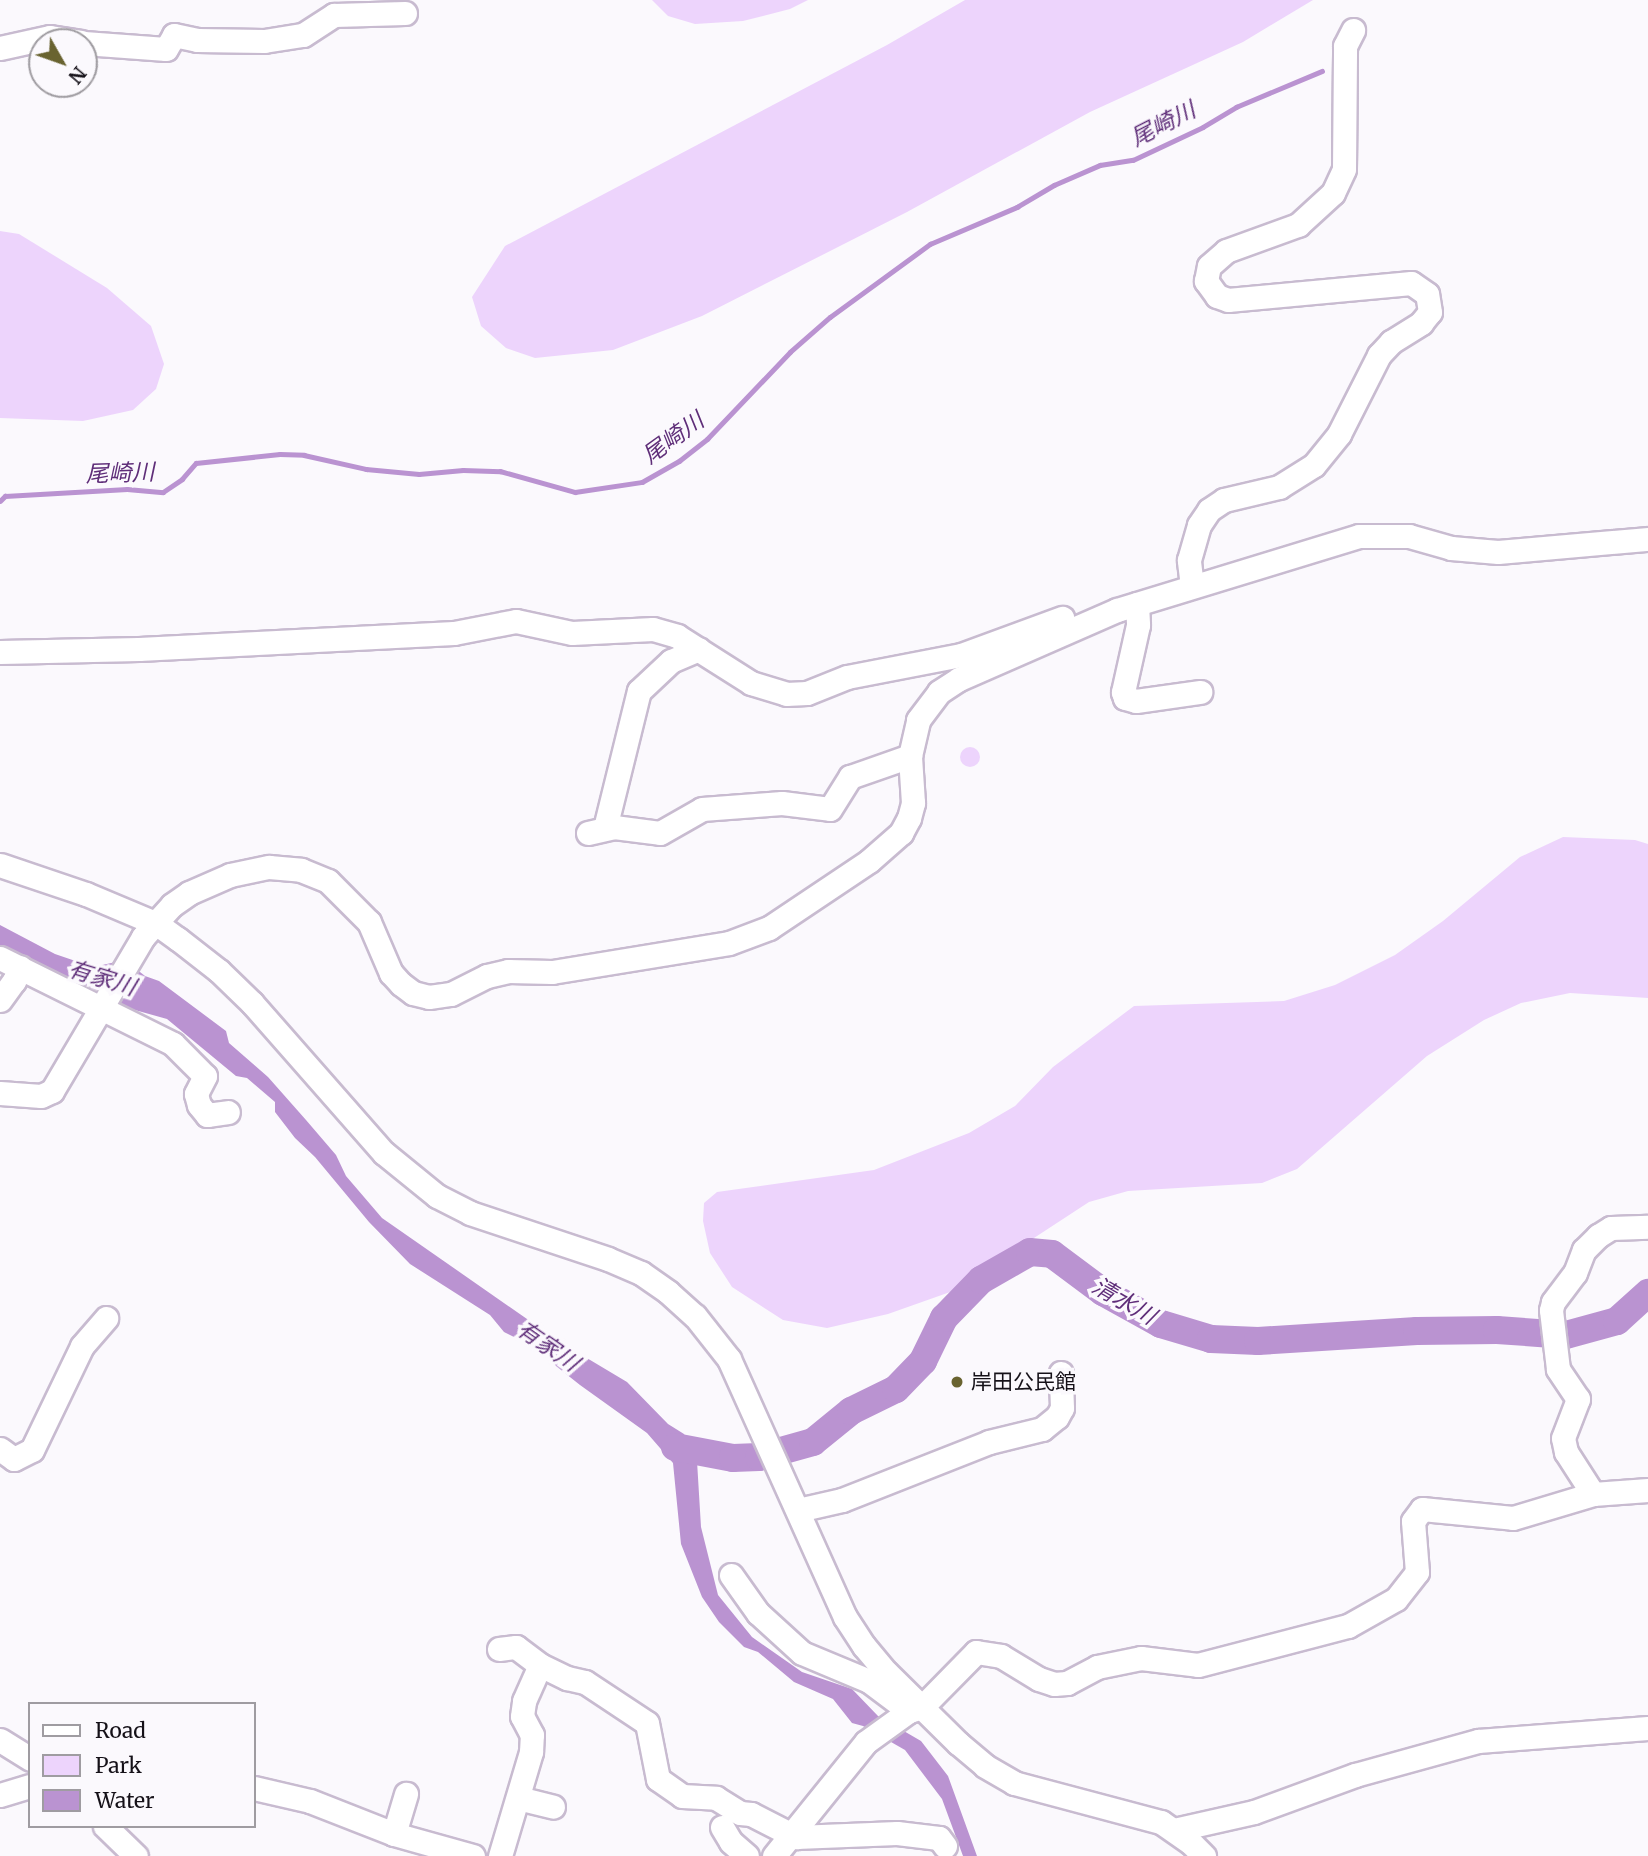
<!DOCTYPE html>
<meta charset="utf-8">
<style>
body{margin:0}
#map{position:relative;width:1648px;height:1856px;overflow:hidden;background:#fbf9fd;font-family:Merriweather,"Noto Sans JP",serif}
div>[style]{position:absolute}
[style*='--x']{left:calc(var(--x)*1px);top:calc(var(--y)*1px);width:calc(var(--w)*1px);rotate:calc(var(--a)*1deg)}
.green>*{inset:0;background:#edd4fc}
.round{border-radius:50%}
.water>*{inset:0;background:#ba93d1}
.stream>*{height:4.5px;margin:-2.25px;padding:0 2.25px;transform-origin:2.25px;border-radius:2.25px;background:#ba93d1}
.river>*{height:28px;margin:-14px;padding:0 14px;transform-origin:14px;border-radius:14px;background:#ba93d1}
.roads{filter:drop-shadow(2px 0 #c8bbd0) drop-shadow(-2px 0 #c8bbd0) drop-shadow(0 2px #c8bbd0) drop-shadow(0 -2px #c8bbd0)}
.minor>*{height:23px;margin:-11.5px;padding:0 11.5px;transform-origin:11.5px;border-radius:11.5px;background:#fff}
.dots>*{width:19px;height:19px;translate:-50% -50%;box-sizing:border-box;border:4px solid #fbf9fd;border-radius:50%}
span{translate:-50% -50%;white-space:nowrap;text-align:center;line-height:1.15;-webkit-text-stroke:7px #fbf9fd;paint-order:stroke}
.poi-label{font-size:21px;color:#151118}
.left{translate:0 -50%;text-align:left}
.water-label{font-size:23px;color:#5f2e79;font-style:italic}
.legend{position:absolute;left:28px;top:1702px;width:228px;height:126px;box-sizing:border-box;background:#fbf9fd;border:2px solid #9f9ca1;margin:0;padding:9px 12px;list-style:none;font-size:21px;color:#151118}
.legend li{display:flex;align-items:center;gap:14px;height:35px}
.legend b{width:35px;border:2px solid #9f9ca1}
.north{position:absolute;left:28px;top:28px;width:70px;height:70px;box-sizing:border-box;background:#fbf9fd;border:2px solid #9f9ca1;border-radius:50%;rotate:130deg;font-size:19px;font-weight:700;line-height:28px;text-align:center;color:#151118}
.north::after{content:'';display:block;margin:auto;width:24px;height:32px;background:#696330;clip-path:polygon(50% 0,100% 100%,50% 72%,0 100%)}
</style>
<div id="map">
<div class="green">
<i style="clip-path:polygon(652px 0,808px 0,790px 9px,743px 21px,695px 24px,668px 16px)"></i>
<i style="clip-path:polygon(965px 0,1313px 0,1243px 42px,1090px 112px,907px 212px,702px 316px,613px 350px,535px 358px,506px 348px,481px 326px,472px 297px,505px 246px,887px 45px)"></i>
<i style="clip-path:polygon(0 231px,19px 234px,107px 288px,151px 326px,164px 364px,156px 389px,133px 410px,83px 421px,0 418px)"></i>
<i class="round" style="left:960px;top:747px;width:20px;height:20px"></i>
<i style="clip-path:polygon(1563px 837px,1635px 840px,1648px 844px,1648px 998px,1570px 993px,1521px 1003px,1484px 1020px,1427px 1056px,1297px 1169px,1262px 1183px,1128px 1191px,1089px 1202px,953px 1291px,888px 1314px,827px 1328px,783px 1320px,732px 1287px,710px 1253px,703px 1221px,704px 1203px,717px 1192px,874px 1170px,969px 1133px,1015px 1106px,1053px 1067px,1134px 1006px,1284px 1001px,1335px 985px,1395px 955px,1443px 921px,1520px 857px)"></i>
</div>
<div class="water">
<i style="clip-path:polygon(0 925px,55px 954px,93px 967px,125px 960px,145px 976px,159px 981px,226px 1031px,229px 1043px,268px 1077px,306px 1120px,336px 1155px,346px 1176px,382px 1218px,560px 1342px,627px 1382px,668px 1424px,684px 1434px,697px 1461px,701px 1527px,718px 1595px,752px 1637px,802px 1672px,852px 1689px,878px 1716px,921px 1741px,948px 1776px,977px 1856px,963px 1856px,942px 1799px,905px 1750px,863px 1726px,852px 1723px,833px 1699px,794px 1682px,758px 1652px,744px 1647px,719px 1622px,702px 1597px,681px 1544px,673px 1463px,647px 1433px,580px 1385px,556px 1366px,546px 1353px,504px 1332px,490px 1315px,410px 1264px,369px 1222px,315px 1157px,295px 1138px,275px 1112px,275px 1102px,247px 1078px,236px 1076px,167px 1019px,117px 1005px,0 948px)"></i>
</div>
<div class="stream">
<i style="--x:0;--y:501;--w:7;--a:-45"></i>
<i style="--x:5;--y:496;--w:122;--a:-3.3"></i>
<i style="--x:127;--y:489;--w:36;--a:5"></i>
<i style="--x:163;--y:492;--w:23;--a:-34"></i>
<i style="--x:182;--y:479;--w:21;--a:-49"></i>
<i style="--x:196;--y:463;--w:84;--a:-6.1"></i>
<i style="--x:280;--y:454;--w:24;--a:2"></i>
<i style="--x:304;--y:455;--w:64;--a:12.7"></i>
<i style="--x:366;--y:469;--w:53;--a:5.4"></i>
<i style="--x:419;--y:474;--w:44;--a:-5.2"></i>
<i style="--x:463;--y:470;--w:37;--a:2"></i>
<i style="--x:500;--y:471;--w:78;--a:15.6"></i>
<i style="--x:575;--y:492;--w:68;--a:-8.5"></i>
<i style="--x:642;--y:482;--w:43;--a:-29.6"></i>
<i style="--x:679;--y:461;--w:36;--a:-38"></i>
<i style="--x:707;--y:439;--w:120;--a:-46.3"></i>
<i style="--x:790;--y:352;--w:53;--a:-41.2"></i>
<i style="--x:830;--y:317;--w:124;--a:-36.1"></i>
<i style="--x:930;--y:244;--w:95;--a:-23"></i>
<i style="--x:1017;--y:207;--w:43;--a:-30.7"></i>
<i style="--x:1054;--y:185;--w:50;--a:-23.5"></i>
<i style="--x:1100;--y:165;--w:33;--a:-9"></i>
<i style="--x:1133;--y:160;--w:77;--a:-25.2"></i>
<i style="--x:1203;--y:127;--w:39;--a:-31"></i>
<i style="--x:1236;--y:107;--w:93;--a:-22.7"></i>
</div>
<div class="river">
<i style="--x:675;--y:1447;--w:59;--a:10.7"></i>
<i style="--x:733;--y:1458;--w:26;--a:-2"></i>
<i style="--x:759;--y:1457;--w:56;--a:-15.5"></i>
<i style="--x:813;--y:1442;--w:49;--a:-39.2"></i>
<i style="--x:851;--y:1411;--w:50;--a:-26.1"></i>
<i style="--x:896;--y:1389;--w:39;--a:-46"></i>
<i style="--x:923;--y:1361;--w:48;--a:-64"></i>
<i style="--x:944;--y:1318;--w:53;--a:-45.8"></i>
<i style="--x:981;--y:1280;--w:56;--a:-29.7"></i>
<i style="--x:1030;--y:1252;--w:22;--a:5"></i>
<i style="--x:1052;--y:1254;--w:64;--a:36.7"></i>
<i style="--x:1103;--y:1292;--w:66;--a:28.9"></i>
<i style="--x:1161;--y:1324;--w:52;--a:16.7"></i>
<i style="--x:1211;--y:1339;--w:47;--a:2.4"></i>
<i style="--x:1258;--y:1341;--w:159;--a:-3.6"></i>
<i style="--x:1417;--y:1331;--w:80;--a:-0.7"></i>
<i style="--x:1497;--y:1330;--w:69;--a:4.1"></i>
<i style="--x:1566;--y:1335;--w:53;--a:-15.4"></i>
<i style="--x:1617;--y:1321;--w:42;--a:-42.1"></i>
</div>
<div class="roads">
<div class="minor">
<i style="--x:84;--y:43;--w:82;--a:4.2"></i>
<i style="--x:166;--y:49;--w:16;--a:-60"></i>
<i style="--x:174;--y:35;--w:24;--a:12"></i>
<i style="--x:197;--y:40;--w:67;--a:0.9"></i>
<i style="--x:264;--y:41;--w:39;--a:-9"></i>
<i style="--x:303;--y:35;--w:37;--a:-33"></i>
<i style="--x:334;--y:15;--w:71;--a:-1.6"></i>
<i style="--x:0;--y:48;--w:51;--a:-12.4"></i>
<i style="--x:50;--y:37;--w:31;--a:9"></i>
<i style="--x:1192;--y:586;--w:26;--a:-97"></i>
<i style="--x:1189;--y:560;--w:36;--a:-74"></i>
<i style="--x:1199;--y:525;--w:18;--a:-56"></i>
<i style="--x:1209;--y:510;--w:18;--a:-34"></i>
<i style="--x:1224;--y:500;--w:57;--a:-13.3"></i>
<i style="--x:1279;--y:487;--w:41;--a:-32.2"></i>
<i style="--x:1314;--y:465;--w:40;--a:-51"></i>
<i style="--x:1339;--y:434;--w:89;--a:-63.1"></i>
<i style="--x:1379;--y:355;--w:18;--a:-47"></i>
<i style="--x:1391;--y:342;--w:36;--a:-32"></i>
<i style="--x:1421;--y:323;--w:14;--a:-51"></i>
<i style="--x:1430;--y:312;--w:18;--a:-99"></i>
<i style="--x:1427;--y:294;--w:19;--a:-145"></i>
<i style="--x:1411;--y:283;--w:184;--a:174.7"></i>
<i style="--x:1228;--y:300;--w:12;--a:-160"></i>
<i style="--x:1217;--y:296;--w:19;--a:-126"></i>
<i style="--x:1206;--y:281;--w:15;--a:-79"></i>
<i style="--x:1209;--y:266;--w:23;--a:-41"></i>
<i style="--x:1226;--y:251;--w:77;--a:-19.9"></i>
<i style="--x:1298;--y:225;--w:47;--a:-42.4"></i>
<i style="--x:1333;--y:193;--w:26;--a:-65"></i>
<i style="--x:1344;--y:169;--w:123;--a:-89.5"></i>
<i style="--x:1345;--y:46;--w:18;--a:-63"></i>
<i style="--x:1137;--y:604;--w:21;--a:87"></i>
<i style="--x:1138;--y:625;--w:69;--a:102.6"></i>
<i style="--x:1123;--y:692;--w:6;--a:72"></i>
<i style="--x:1125;--y:698;--w:11;--a:15"></i>
<i style="--x:1136;--y:701;--w:65;--a:-8"></i>
<i style="--x:0;--y:652;--w:139;--a:-1.2"></i>
<i style="--x:139;--y:649;--w:315;--a:-2.9"></i>
<i style="--x:454;--y:633;--w:63;--a:-11"></i>
<i style="--x:516;--y:621;--w:57;--a:12.1"></i>
<i style="--x:572;--y:633;--w:81;--a:-2.8"></i>
<i style="--x:653;--y:629;--w:25;--a:16"></i>
<i style="--x:677;--y:636;--w:88;--a:32.4"></i>
<i style="--x:751;--y:683;--w:37;--a:17"></i>
<i style="--x:786;--y:694;--w:21;--a:-3"></i>
<i style="--x:807;--y:693;--w:43;--a:-21.8"></i>
<i style="--x:847;--y:677;--w:116;--a:-10.9"></i>
<i style="--x:961;--y:655;--w:108;--a:-20.1"></i>
<i style="--x:605;--y:828;--w:141;--a:-76.1"></i>
<i style="--x:639;--y:691;--w:44;--a:-43.2"></i>
<i style="--x:671;--y:661;--w:30;--a:-23"></i>
<i style="--x:588;--y:833;--w:27;--a:-13"></i>
<i style="--x:614;--y:827;--w:46;--a:7.4"></i>
<i style="--x:660;--y:833;--w:48;--a:-29.7"></i>
<i style="--x:702;--y:809;--w:80;--a:-4.3"></i>
<i style="--x:782;--y:803;--w:48;--a:7.1"></i>
<i style="--x:830;--y:809;--w:38;--a:-58"></i>
<i style="--x:850;--y:777;--w:64;--a:-19.3"></i>
<i style="--x:0;--y:865;--w:91;--a:18.6"></i>
<i style="--x:86;--y:894;--w:77;--a:22.9"></i>
<i style="--x:157;--y:924;--w:26;--a:36"></i>
<i style="--x:178;--y:939;--w:52;--a:38"></i>
<i style="--x:219;--y:971;--w:46;--a:44.1"></i>
<i style="--x:252;--y:1003;--w:200;--a:48.7"></i>
<i style="--x:384;--y:1153;--w:68;--a:39.1"></i>
<i style="--x:437;--y:1196;--w:37;--a:27"></i>
<i style="--x:470;--y:1213;--w:145;--a:18.4"></i>
<i style="--x:608;--y:1259;--w:36;--a:23"></i>
<i style="--x:641;--y:1273;--w:33;--a:35"></i>
<i style="--x:668;--y:1292;--w:36;--a:42"></i>
<i style="--x:695;--y:1316;--w:55;--a:51.7"></i>
<i style="--x:729;--y:1359;--w:283;--a:65.8"></i>
<i style="--x:845;--y:1617;--w:35;--a:57"></i>
<i style="--x:864;--y:1646;--w:35;--a:50"></i>
<i style="--x:887;--y:1673;--w:100;--a:44.6"></i>
<i style="--x:958;--y:1743;--w:35;--a:40"></i>
<i style="--x:985;--y:1766;--w:34;--a:30"></i>
<i style="--x:1014;--y:1783;--w:152;--a:14.9"></i>
<i style="--x:1161;--y:1822;--w:35;--a:35"></i>
<i style="--x:1190;--y:1842;--w:20;--a:45"></i>
<i style="--x:0;--y:958;--w:193;--a:26.4"></i>
<i style="--x:173;--y:1044;--w:45;--a:45"></i>
<i style="--x:205;--y:1076;--w:20;--a:117"></i>
<i style="--x:196;--y:1094;--w:11;--a:75"></i>
<i style="--x:199;--y:1105;--w:13;--a:51"></i>
<i style="--x:207;--y:1115;--w:21;--a:-8"></i>
<i style="--x:0;--y:1000;--w:24;--a:-54"></i>
<i style="--x:14;--y:981;--w:15;--a:-67"></i>
<i style="--x:0;--y:1093;--w:41;--a:4.2"></i>
<i style="--x:41;--y:1096;--w:12;--a:-24"></i>
<i style="--x:52;--y:1091;--w:179;--a:-59.4"></i>
<i style="--x:143;--y:937;--w:43;--a:-47.8"></i>
<i style="--x:172;--y:905;--w:21;--a:-35"></i>
<i style="--x:189;--y:893;--w:45;--a:-23.7"></i>
<i style="--x:230;--y:875;--w:40;--a:-12"></i>
<i style="--x:269;--y:867;--w:32;--a:5"></i>
<i style="--x:301;--y:870;--w:29;--a:22"></i>
<i style="--x:328;--y:881;--w:58;--a:45"></i>
<i style="--x:369;--y:922;--w:56;--a:66.7"></i>
<i style="--x:391;--y:973;--w:15;--a:48"></i>
<i style="--x:401;--y:984;--w:15;--a:37"></i>
<i style="--x:413;--y:993;--w:16;--a:14"></i>
<i style="--x:429;--y:997;--w:22;--a:-8"></i>
<i style="--x:451;--y:994;--w:40;--a:-26.6"></i>
<i style="--x:487;--y:976;--w:22;--a:-13"></i>
<i style="--x:508;--y:971;--w:44;--a:1.3"></i>
<i style="--x:552;--y:972;--w:179;--a:-9.3"></i>
<i style="--x:729;--y:943;--w:43;--a:-20.6"></i>
<i style="--x:769;--y:928;--w:120;--a:-33.8"></i>
<i style="--x:869;--y:861;--w:43;--a:-41.2"></i>
<i style="--x:901;--y:833;--w:17;--a:-62"></i>
<i style="--x:909;--y:818;--w:16;--a:-75"></i>
<i style="--x:913;--y:803;--w:47;--a:-93.7"></i>
<i style="--x:910;--y:756;--w:37;--a:-77"></i>
<i style="--x:918;--y:720;--w:35;--a:-53"></i>
<i style="--x:939;--y:692;--w:24;--a:-33"></i>
<i style="--x:959;--y:679;--w:172;--a:-23.6"></i>
<i style="--x:1117;--y:610;--w:253;--a:-17"></i>
<i style="--x:1359;--y:536;--w:50;--a:0"></i>
<i style="--x:1409;--y:536;--w:44;--a:15.9"></i>
<i style="--x:1451;--y:548;--w:47;--a:4.9"></i>
<i style="--x:1498;--y:552;--w:151;--a:-5"></i>
<i style="--x:0;--y:1449;--w:17;--a:36"></i>
<i style="--x:14;--y:1459;--w:20;--a:-27"></i>
<i style="--x:32;--y:1450;--w:115;--a:-64.3"></i>
<i style="--x:82;--y:1346;--w:37;--a:-49"></i>
<i style="--x:1593;--y:1494;--w:50;--a:-122.7"></i>
<i style="--x:1566;--y:1452;--w:14;--a:-102"></i>
<i style="--x:1563;--y:1438;--w:42;--a:-69"></i>
<i style="--x:1578;--y:1399;--w:36;--a:-124"></i>
<i style="--x:1558;--y:1369;--w:59;--a:-96.8"></i>
<i style="--x:1551;--y:1310;--w:8;--a:-76"></i>
<i style="--x:1553;--y:1302;--w:36;--a:-53"></i>
<i style="--x:1575;--y:1273;--w:25;--a:-69"></i>
<i style="--x:1584;--y:1250;--w:20;--a:-45"></i>
<i style="--x:1598;--y:1236;--w:15;--a:-32"></i>
<i style="--x:1611;--y:1228;--w:37;--a:-2"></i>
<i style="--x:798;--y:1510;--w:45;--a:-12.8"></i>
<i style="--x:842;--y:1500;--w:158;--a:-21.5"></i>
<i style="--x:989;--y:1442;--w:55;--a:-13.8"></i>
<i style="--x:1042;--y:1429;--w:19;--a:-39"></i>
<i style="--x:1057;--y:1417;--w:10;--a:-61"></i>
<i style="--x:1062;--y:1408;--w:35;--a:-92"></i>
<i style="--x:731;--y:1575;--w:47;--a:54.6"></i>
<i style="--x:758;--y:1613;--w:59;--a:42.3"></i>
<i style="--x:802;--y:1653;--w:73;--a:22.7"></i>
<i style="--x:869;--y:1681;--w:50;--a:36.9"></i>
<i style="--x:499;--y:1649;--w:17;--a:-7"></i>
<i style="--x:516;--y:1647;--w:30;--a:37"></i>
<i style="--x:540;--y:1665;--w:30;--a:26"></i>
<i style="--x:567;--y:1678;--w:18;--a:13"></i>
<i style="--x:585;--y:1682;--w:74;--a:33.5"></i>
<i style="--x:647;--y:1723;--w:57;--a:78.9"></i>
<i style="--x:658;--y:1779;--w:29;--a:35"></i>
<i style="--x:682;--y:1796;--w:34;--a:3"></i>
<i style="--x:716;--y:1798;--w:28;--a:32"></i>
<i style="--x:740;--y:1813;--w:11;--a:5"></i>
<i style="--x:751;--y:1814;--w:51;--a:27.1"></i>
<i style="--x:796;--y:1837;--w:101;--a:-2.3"></i>
<i style="--x:897;--y:1833;--w:42;--a:6.8"></i>
<i style="--x:939;--y:1838;--w:10;--a:53"></i>
<i style="--x:0;--y:1740;--w:36;--a:32"></i>
<i style="--x:254;--y:1788;--w:57;--a:13.1"></i>
<i style="--x:310;--y:1801;--w:90;--a:21.4"></i>
<i style="--x:394;--y:1834;--w:82;--a:15.6"></i>
<i style="--x:0;--y:1795;--w:31;--a:-17"></i>
<i style="--x:518;--y:1798;--w:36;--a:14"></i>
<i style="--x:105;--y:1826;--w:43;--a:44.1"></i>
<i style="--x:722;--y:1827;--w:17;--a:59"></i>
<i style="--x:731;--y:1842;--w:21;--a:41"></i>
<i style="--x:1174;--y:1830;--w:82;--a:-12.7"></i>
<i style="--x:1254;--y:1812;--w:108;--a:-20.1"></i>
<i style="--x:1355;--y:1775;--w:128;--a:-15.5"></i>
<i style="--x:1478;--y:1741;--w:170;--a:-4.4"></i>
<i style="--x:394;--y:1834;--w:42;--a:-73.3"></i>
<i style="--x:500;--y:1856;--w:109;--a:-73.4"></i>
<i style="--x:531;--y:1752;--w:17;--a:-87"></i>
<i style="--x:532;--y:1735;--w:21;--a:-118"></i>
<i style="--x:522;--y:1716;--w:15;--a:-82"></i>
<i style="--x:524;--y:1701;--w:39;--a:-66"></i>
<i style="--x:774;--y:1856;--w:146;--a:-51.1"></i>
<i style="--x:866;--y:1742;--w:53;--a:-35.8"></i>
<i style="--x:909;--y:1711;--w:14;--a:-17"></i>
<i style="--x:922;--y:1707;--w:77;--a:-45.5"></i>
<i style="--x:976;--y:1652;--w:25;--a:9"></i>
<i style="--x:1001;--y:1656;--w:44;--a:31.2"></i>
<i style="--x:1039;--y:1679;--w:16;--a:18"></i>
<i style="--x:1054;--y:1684;--w:13;--a:-4"></i>
<i style="--x:1067;--y:1683;--w:34;--a:-28"></i>
<i style="--x:1097;--y:1667;--w:45;--a:-11.6"></i>
<i style="--x:1141;--y:1658;--w:57;--a:7"></i>
<i style="--x:1198;--y:1665;--w:155;--a:-14.6"></i>
<i style="--x:1348;--y:1626;--w:55;--a:-29.4"></i>
<i style="--x:1396;--y:1599;--w:34;--a:-52"></i>
<i style="--x:1417;--y:1572;--w:51;--a:-94.5"></i>
<i style="--x:1413;--y:1521;--w:15;--a:-53"></i>
<i style="--x:1422;--y:1509;--w:91;--a:5.6"></i>
<i style="--x:1513;--y:1518;--w:84;--a:-16.7"></i>
<i style="--x:1593;--y:1494;--w:55;--a:-4.2"></i>
</div>
</div>
<div class="dots">
<i style="left:957px;top:1382px;background:#696330"></i>
</div>
<div class="poi-label">
<span class="left" style="left:971px;top:1382px">岸田公民館</span>
</div>
<div class="water-label">
<span style="left:1163px;top:124px;rotate:-27deg">尾崎川</span>
<span style="left:673px;top:438px;rotate:-36deg">尾崎川</span>
<span style="left:120px;top:473px;rotate:-2deg">尾崎川</span>
<span style="left:102px;top:978px;rotate:17deg">有家川</span>
<span style="left:1124px;top:1301px;rotate:30deg">清水川</span>
<span style="left:548px;top:1346px;rotate:35deg">有家川</span>
</div>
<ul class="legend">
<li><b style="height:9px;background:#fff"></b>Road</li>
<li><b style="height:19px;background:#edd4fc"></b>Park</li>
<li><b style="height:19px;background:#ba93d1"></b>Water</li>
</ul>
<div class="north">N</div>
</div>
